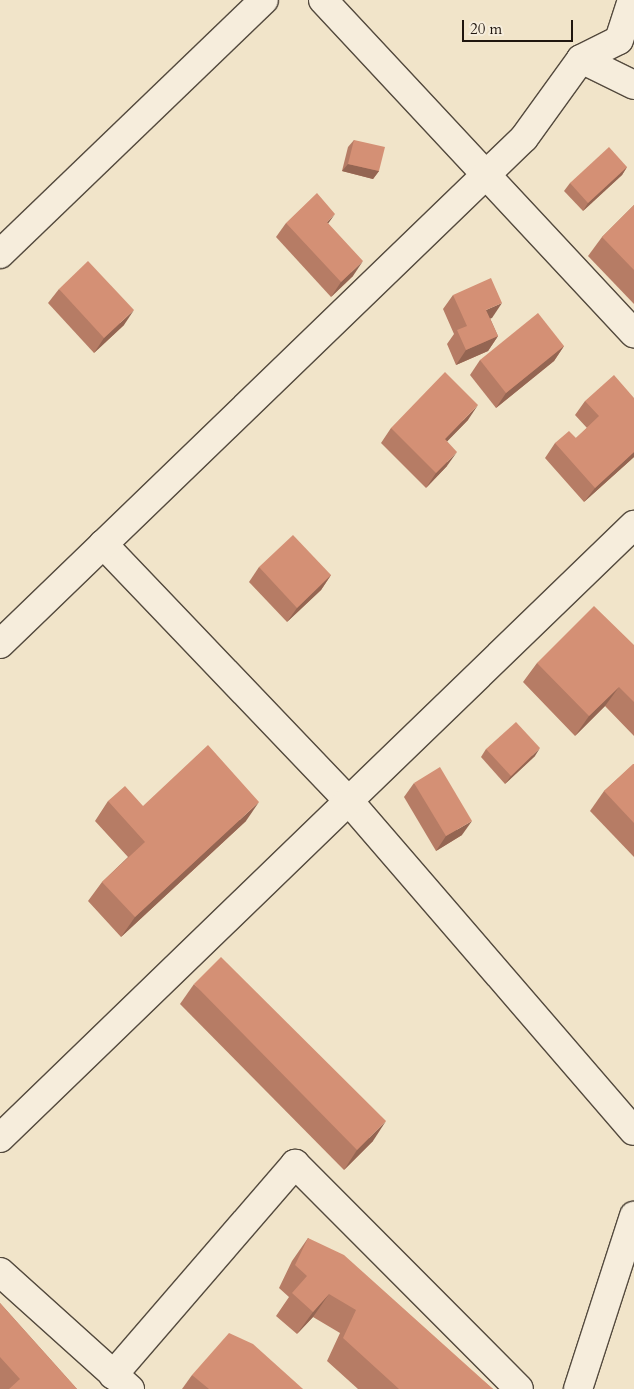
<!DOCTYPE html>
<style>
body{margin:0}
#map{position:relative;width:634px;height:1389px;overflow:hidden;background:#f1e4c9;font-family:Cardo,serif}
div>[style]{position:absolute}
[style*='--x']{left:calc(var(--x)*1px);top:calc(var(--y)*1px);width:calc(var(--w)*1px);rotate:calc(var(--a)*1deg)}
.roads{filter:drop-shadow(1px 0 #544a3e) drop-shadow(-1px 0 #544a3e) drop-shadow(0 1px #544a3e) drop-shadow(0 -1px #544a3e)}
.street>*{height:28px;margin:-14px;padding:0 14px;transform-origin:14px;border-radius:14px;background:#f6eddc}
.wall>*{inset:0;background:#b67c65}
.shaded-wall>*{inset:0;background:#946552}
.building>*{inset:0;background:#d49075}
span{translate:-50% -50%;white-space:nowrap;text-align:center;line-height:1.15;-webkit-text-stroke:5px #f6eddc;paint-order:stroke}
.scale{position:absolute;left:462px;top:20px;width:111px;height:22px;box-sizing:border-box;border:2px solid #20160f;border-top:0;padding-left:6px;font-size:15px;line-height:18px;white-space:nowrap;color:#20160f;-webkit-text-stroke:4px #f6eddc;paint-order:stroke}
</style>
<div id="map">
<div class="roads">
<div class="street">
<i style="--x:323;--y:0;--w:456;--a:47"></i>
<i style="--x:581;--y:59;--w:59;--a:26.1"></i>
<i style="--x:0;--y:254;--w:366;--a:-43.9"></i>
<i style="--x:103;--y:544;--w:354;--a:46.3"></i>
<i style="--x:348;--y:800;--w:437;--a:49.2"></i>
<i style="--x:0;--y:644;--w:728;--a:-44"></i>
<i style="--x:524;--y:138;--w:97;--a:-54.2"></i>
<i style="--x:581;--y:59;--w:42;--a:-26.6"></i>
<i style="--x:619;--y:40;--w:42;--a:-72"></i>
<i style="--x:0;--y:1138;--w:882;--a:-44.04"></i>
<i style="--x:0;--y:1272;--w:175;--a:42"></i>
<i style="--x:113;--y:1375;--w:279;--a:-49.2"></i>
<i style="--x:295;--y:1164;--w:317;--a:45.1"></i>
<i style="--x:578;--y:1389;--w:182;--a:-72.1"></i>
</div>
</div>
<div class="wall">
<i style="clip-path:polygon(354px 140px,379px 171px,373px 179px,342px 171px,348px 147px)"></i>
<i style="clip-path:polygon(627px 167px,622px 175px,583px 211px,564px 191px,570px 183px)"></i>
<i style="clip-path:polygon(634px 205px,634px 304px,588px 256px,602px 237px)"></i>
<i style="clip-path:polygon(286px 223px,328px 224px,353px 276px,331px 297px,276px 237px)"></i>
<i style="clip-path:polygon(59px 289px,124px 325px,94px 353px,48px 303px)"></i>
<i style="clip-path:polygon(453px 295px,492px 318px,490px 318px,498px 336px,488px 351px,456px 365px,447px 344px,454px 334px,443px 309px)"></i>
<i style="clip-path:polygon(564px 346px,554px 361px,496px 408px,470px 375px,480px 360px)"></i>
<i style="clip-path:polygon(634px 398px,634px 457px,584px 502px,545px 458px,555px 443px,576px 438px,587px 428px,575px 415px,585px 401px)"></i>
<i style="clip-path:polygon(468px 420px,447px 441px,447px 466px,426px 488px,381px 443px,391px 428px)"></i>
<i style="clip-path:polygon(259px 567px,331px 575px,321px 590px,287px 622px,249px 582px)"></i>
<i style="clip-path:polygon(634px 645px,634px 736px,605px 706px,575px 736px,523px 682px,537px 663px)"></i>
<i style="clip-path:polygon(486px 749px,535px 756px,505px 784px,481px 757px)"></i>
<i style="clip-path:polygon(634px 764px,634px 857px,590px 811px,604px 791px)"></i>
<i style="clip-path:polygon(414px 783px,462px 835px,436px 851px,404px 797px)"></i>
<i style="clip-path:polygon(108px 801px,143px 806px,246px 821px,121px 937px,88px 901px,102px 882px,128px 857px,95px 821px)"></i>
<i style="clip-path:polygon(194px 984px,373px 1141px,344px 1170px,180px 1004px)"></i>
<i style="clip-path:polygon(308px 1238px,493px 1389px,358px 1389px,327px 1361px,340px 1333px,313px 1317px,297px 1334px,276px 1316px,289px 1297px,279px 1288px,292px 1261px)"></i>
<i style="clip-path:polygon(0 1303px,77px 1389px,0 1389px)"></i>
<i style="clip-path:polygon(192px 1375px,303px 1389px,182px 1389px)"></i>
</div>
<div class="shaded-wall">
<i style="clip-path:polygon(348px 164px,379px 171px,373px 179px,342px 171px)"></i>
<i style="clip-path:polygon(627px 167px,622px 175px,583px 211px,588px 203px)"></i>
<i style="clip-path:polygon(335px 214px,325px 228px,327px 222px)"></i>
<i style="clip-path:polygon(363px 261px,353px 276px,331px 297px,341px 282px)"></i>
<i style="clip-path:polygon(502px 303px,492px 318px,476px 324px,486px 310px)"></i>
<i style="clip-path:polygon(134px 310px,124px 325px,94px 353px,104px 338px)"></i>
<i style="clip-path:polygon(498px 336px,488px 351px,456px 365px,466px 350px)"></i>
<i style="clip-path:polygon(564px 346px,554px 361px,496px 408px,506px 393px)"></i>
<i style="clip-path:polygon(478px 405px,468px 420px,435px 454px,445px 439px)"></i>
<i style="clip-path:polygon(457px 452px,447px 466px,426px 488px,436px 473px)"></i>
<i style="clip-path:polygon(634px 452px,634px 457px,584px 502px,595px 488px)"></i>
<i style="clip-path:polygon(331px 575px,321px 590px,287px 622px,297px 608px)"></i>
<i style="clip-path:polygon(619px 687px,605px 706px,575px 736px,589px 716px)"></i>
<i style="clip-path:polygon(540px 748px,535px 756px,505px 784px,511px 776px)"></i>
<i style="clip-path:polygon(259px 802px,246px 821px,121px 937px,135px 917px)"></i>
<i style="clip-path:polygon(472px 821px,462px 835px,436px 851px,446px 836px)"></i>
<i style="clip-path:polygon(386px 1121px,373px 1141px,344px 1170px,357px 1150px)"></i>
<i style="clip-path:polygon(329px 1294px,313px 1317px,297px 1334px,313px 1312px)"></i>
</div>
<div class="building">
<i style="clip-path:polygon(354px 140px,385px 147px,379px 171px,348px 164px)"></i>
<i style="clip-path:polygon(609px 147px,627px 167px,588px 203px,570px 183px)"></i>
<i style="clip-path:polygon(317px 193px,335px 214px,327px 222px,363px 261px,341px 282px,286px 223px)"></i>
<i style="clip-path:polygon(634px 205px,634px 270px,602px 237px)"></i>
<i style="clip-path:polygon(88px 261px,134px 310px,104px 338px,59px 289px)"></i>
<i style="clip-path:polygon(491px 278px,502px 303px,486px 310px,498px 336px,466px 350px,457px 330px,467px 326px,453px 295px)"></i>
<i style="clip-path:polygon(538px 313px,564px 346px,506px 393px,480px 360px)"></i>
<i style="clip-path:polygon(445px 372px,478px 405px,445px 439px,457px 452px,436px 473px,391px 428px)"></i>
<i style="clip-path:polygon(614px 375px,634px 398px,634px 452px,595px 488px,555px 443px,569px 431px,576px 438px,599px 416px,585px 401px)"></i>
<i style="clip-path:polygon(293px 535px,331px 575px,297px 608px,259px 567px)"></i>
<i style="clip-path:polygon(594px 606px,634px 645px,634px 702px,619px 687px,589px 716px,537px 663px)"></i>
<i style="clip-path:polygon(516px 722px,540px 748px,511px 776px,486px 749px)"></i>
<i style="clip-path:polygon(208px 745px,259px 802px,135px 917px,102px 882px,145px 842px,108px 801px,125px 786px,143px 806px)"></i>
<i style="clip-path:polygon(633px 764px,634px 764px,634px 823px,604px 791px)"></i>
<i style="clip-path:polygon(440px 767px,472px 821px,446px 836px,414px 783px)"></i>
<i style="clip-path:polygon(221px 957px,386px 1121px,357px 1150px,194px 984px)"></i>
<i style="clip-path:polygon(308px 1238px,344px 1255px,493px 1389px,399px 1389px,343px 1338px,356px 1310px,329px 1294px,313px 1312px,292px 1293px,307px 1276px,295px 1265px)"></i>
<i style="clip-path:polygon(0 1303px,77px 1389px,9px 1389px,20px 1379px,0 1357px)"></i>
<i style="clip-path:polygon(229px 1333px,253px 1344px,303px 1389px,209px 1389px,192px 1375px)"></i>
</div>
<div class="scale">20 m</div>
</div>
